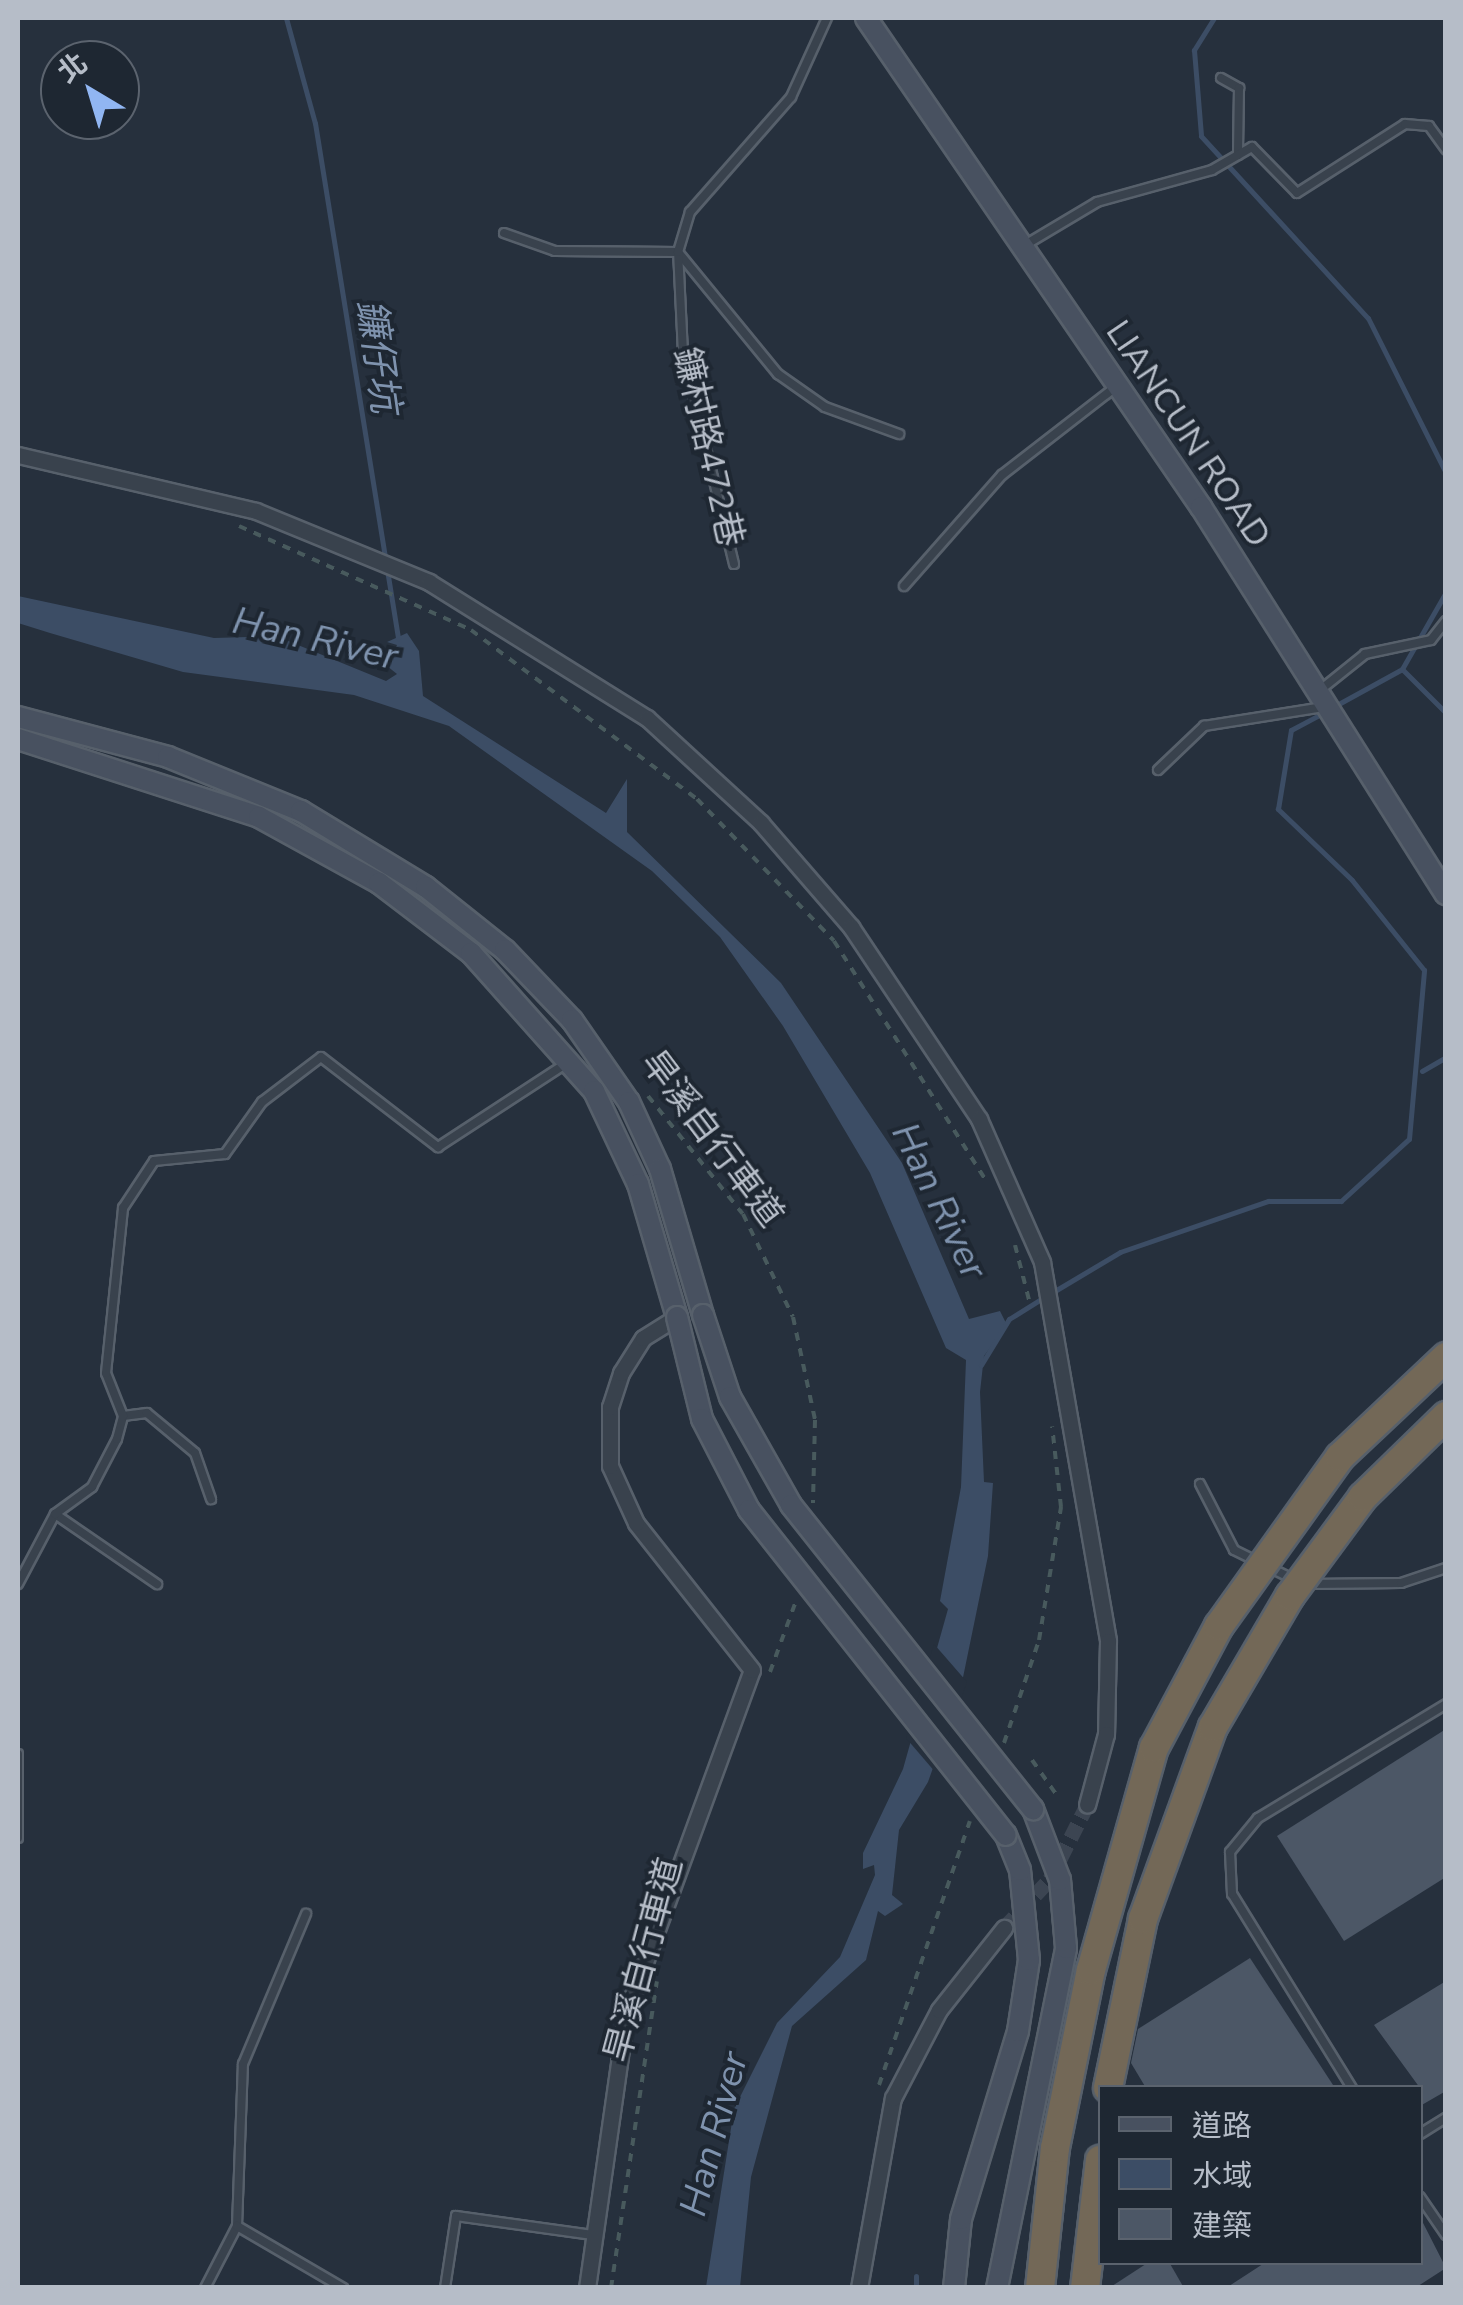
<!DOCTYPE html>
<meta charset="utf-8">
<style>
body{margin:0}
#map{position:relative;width:1463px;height:2305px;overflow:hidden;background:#26303d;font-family:"Nunito Sans","Noto Sans TC",sans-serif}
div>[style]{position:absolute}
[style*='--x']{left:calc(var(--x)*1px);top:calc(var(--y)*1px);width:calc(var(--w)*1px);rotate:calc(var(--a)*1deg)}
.water>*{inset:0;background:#3c4d65}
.pier>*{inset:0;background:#26303d}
.stream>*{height:5px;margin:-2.5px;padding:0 2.5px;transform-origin:2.5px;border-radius:2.5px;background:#3c4d65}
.building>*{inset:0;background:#4c5766}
.street-tunnel>*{height:15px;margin-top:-7.5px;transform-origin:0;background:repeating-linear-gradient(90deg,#3c4552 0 15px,transparent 0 23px)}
.path>*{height:4px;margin-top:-2px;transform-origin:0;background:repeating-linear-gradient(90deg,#485a5d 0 8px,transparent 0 16px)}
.roads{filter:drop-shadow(2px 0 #57606b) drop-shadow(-2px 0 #57606b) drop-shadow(0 2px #57606b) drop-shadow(0 -2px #57606b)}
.lane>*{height:8px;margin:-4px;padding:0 4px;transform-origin:4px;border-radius:4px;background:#39424d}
.street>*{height:15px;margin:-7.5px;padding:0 7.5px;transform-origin:7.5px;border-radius:7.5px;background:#39424d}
.secondary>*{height:20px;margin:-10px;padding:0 10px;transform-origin:10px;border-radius:10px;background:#485160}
.highway>*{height:28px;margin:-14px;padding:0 14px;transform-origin:14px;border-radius:14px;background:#736857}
.bridges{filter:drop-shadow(2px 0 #57606b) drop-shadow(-2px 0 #57606b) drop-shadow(0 2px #57606b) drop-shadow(0 -2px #57606b)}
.secondary-bridge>*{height:20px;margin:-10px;padding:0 10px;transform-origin:10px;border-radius:10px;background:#485160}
.highway-bridge>*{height:28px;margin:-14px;padding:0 14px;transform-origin:14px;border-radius:14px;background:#736857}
span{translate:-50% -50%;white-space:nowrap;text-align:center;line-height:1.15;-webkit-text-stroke:8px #1e2732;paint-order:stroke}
.street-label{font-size:35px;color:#b6bdc8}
.water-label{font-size:38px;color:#7f93ae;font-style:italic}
.frame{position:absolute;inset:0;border:20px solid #b6bdc8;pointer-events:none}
.legend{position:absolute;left:1098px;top:2085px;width:325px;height:180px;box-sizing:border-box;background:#1e2732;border:2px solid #5b636e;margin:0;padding:12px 18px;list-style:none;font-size:30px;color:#b6bdc8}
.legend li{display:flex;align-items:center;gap:20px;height:50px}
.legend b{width:50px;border:2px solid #5b636e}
.north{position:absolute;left:40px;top:40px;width:100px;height:100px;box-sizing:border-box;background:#1e2732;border:2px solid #5b636e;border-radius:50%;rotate:322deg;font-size:28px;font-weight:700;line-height:40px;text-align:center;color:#b6bdc8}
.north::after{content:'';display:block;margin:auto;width:35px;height:45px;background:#91b6f2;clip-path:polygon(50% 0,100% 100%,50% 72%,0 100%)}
</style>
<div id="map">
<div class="water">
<i style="clip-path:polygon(18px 596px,214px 638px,276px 636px,386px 681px,397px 674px,387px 666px,397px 645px,387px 642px,407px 633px,419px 651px,423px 696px,606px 813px,627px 779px,627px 832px,781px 983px,902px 1163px,969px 1319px,1000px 1311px,1007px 1325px,984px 1356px,980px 1392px,984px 1482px,993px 1483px,988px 1556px,960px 1692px,928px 1782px,899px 1830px,892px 1895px,903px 1904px,885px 1916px,878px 1911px,866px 1960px,792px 2026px,751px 2177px,740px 2287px,706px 2287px,734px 2109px,777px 2023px,840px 1957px,875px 1875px,874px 1865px,863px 1869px,863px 1853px,903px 1769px,948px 1609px,940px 1601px,961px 1487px,966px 1360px,946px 1348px,870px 1173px,783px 1026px,720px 937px,652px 871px,449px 726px,354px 695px,183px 672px,50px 633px,18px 623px)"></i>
</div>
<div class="pier">
<i style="clip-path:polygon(934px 1644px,967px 1682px,936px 1773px,906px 1738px)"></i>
</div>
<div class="stream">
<i style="--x:286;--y:18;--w:109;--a:74.6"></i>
<i style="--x:315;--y:123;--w:522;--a:80.84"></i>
<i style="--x:1214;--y:18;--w:38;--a:122"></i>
<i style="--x:1194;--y:50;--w:86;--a:85.3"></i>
<i style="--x:1201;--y:136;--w:247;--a:47.5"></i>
<i style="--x:1368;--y:318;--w:174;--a:63.3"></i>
<i style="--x:1402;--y:669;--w:62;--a:45"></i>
<i style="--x:1333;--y:707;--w:79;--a:-28.8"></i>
<i style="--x:1402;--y:669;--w:89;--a:-60.3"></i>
<i style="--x:1422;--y:1071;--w:28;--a:-30"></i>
<i style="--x:1053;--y:1292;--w:78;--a:-30.8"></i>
<i style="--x:1120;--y:1252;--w:157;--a:-19"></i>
<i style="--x:1268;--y:1201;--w:73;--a:0"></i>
<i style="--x:1341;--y:1201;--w:92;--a:-42.4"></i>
<i style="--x:1409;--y:1139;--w:170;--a:-84.9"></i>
<i style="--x:1424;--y:970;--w:115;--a:-128.7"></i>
<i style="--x:1352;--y:880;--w:103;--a:-136.2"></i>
<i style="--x:1278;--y:809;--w:80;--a:-80.7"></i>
<i style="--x:1291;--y:730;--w:36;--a:-28"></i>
<i style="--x:981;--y:1365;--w:54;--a:-58.7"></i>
<i style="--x:1009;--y:1319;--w:40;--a:-32"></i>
<i style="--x:916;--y:2288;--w:12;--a:-90"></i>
</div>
<div class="building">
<i style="clip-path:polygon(1446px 1729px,1446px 1877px,1344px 1941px,1277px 1836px)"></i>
<i style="clip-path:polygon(1250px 1958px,1335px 2088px,1146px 2088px,1131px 2063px,1138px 2029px)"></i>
<i style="clip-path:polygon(1446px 1981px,1446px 2091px,1420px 2106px,1420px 2088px,1374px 2025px)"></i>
<i style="clip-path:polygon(1420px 2217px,1446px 2268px,1415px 2288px,1226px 2288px,1266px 2262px,1420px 2262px)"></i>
<i style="clip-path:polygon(1149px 2262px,1169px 2262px,1184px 2288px,1109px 2288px)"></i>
</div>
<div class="street-tunnel">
<i style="--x:1004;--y:1928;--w:67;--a:-46.8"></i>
<i style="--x:1050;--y:1879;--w:83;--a:-63.4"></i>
</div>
<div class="path">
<i style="--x:239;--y:526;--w:254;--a:24.1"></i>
<i style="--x:471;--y:630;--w:282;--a:36.8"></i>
<i style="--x:697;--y:799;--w:197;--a:46"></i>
<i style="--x:834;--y:941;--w:285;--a:57.6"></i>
<i style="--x:648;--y:1096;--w:151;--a:51.2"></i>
<i style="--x:743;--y:1214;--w:114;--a:64.1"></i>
<i style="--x:793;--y:1317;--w:105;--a:77.9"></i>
<i style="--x:815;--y:1420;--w:83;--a:91.4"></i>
<i style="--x:1015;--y:1245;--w:61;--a:75.7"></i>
<i style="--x:770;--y:1672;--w:76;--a:-69.9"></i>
<i style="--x:1004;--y:1743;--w:109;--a:-71.2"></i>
<i style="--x:1039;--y:1640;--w:135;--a:-80.6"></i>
<i style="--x:1061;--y:1507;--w:81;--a:-96.3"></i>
<i style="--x:1032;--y:1760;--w:42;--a:54.8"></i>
<i style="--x:879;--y:2085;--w:279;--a:-71"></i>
<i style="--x:611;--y:2288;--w:310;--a:-81.5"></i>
</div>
<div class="roads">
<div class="lane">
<i style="--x:1221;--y:78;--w:21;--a:29"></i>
<i style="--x:1239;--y:88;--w:67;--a:90.9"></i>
<i style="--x:504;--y:233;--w:54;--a:19.4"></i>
<i style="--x:555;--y:251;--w:123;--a:0.5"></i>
<i style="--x:678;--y:252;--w:158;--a:50.7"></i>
<i style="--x:778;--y:374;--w:57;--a:35.1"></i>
<i style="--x:825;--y:407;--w:79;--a:20"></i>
<i style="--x:1025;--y:245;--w:84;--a:-30.8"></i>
<i style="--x:1097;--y:202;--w:119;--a:-15.5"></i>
<i style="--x:1212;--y:170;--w:46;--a:-29.9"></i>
<i style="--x:1252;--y:147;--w:64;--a:45.6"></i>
<i style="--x:1297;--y:193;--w:128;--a:-32.6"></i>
<i style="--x:1405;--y:124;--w:24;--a:5"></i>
<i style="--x:1429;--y:126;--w:29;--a:54"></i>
<i style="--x:734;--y:564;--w:217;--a:-103.6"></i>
<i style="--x:683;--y:353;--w:101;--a:-92.8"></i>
<i style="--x:678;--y:252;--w:42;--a:-73.3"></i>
<i style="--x:690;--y:212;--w:153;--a:-48.7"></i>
<i style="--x:791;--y:97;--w:87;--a:-65.5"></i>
<i style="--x:904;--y:586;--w:148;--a:-48.6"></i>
<i style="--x:1002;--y:475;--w:142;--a:-37.8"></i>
<i style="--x:1319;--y:691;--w:59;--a:-38.8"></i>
<i style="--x:1365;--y:654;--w:67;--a:-12"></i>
<i style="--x:1431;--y:640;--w:24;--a:-52"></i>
<i style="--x:1158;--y:770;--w:64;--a:-43.7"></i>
<i style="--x:1204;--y:726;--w:121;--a:-9"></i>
<i style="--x:123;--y:1416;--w:24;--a:-7"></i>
<i style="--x:147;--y:1413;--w:62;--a:39.8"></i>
<i style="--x:195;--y:1453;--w:49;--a:70.8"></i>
<i style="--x:1200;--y:1484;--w:74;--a:62.7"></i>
<i style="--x:1234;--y:1550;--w:68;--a:26.2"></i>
<i style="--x:55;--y:1514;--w:124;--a:34.5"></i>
<i style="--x:18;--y:1584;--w:79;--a:-62.1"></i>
<i style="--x:55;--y:1514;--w:46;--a:-36.1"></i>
<i style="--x:92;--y:1487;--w:54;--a:-62.5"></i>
<i style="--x:117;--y:1439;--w:24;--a:-75"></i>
<i style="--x:123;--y:1416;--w:46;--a:-111.6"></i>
<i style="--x:106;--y:1373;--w:166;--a:-84.1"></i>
<i style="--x:123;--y:1208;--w:56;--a:-56.6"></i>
<i style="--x:154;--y:1161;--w:71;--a:-5.6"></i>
<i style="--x:225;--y:1154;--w:64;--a:-54.6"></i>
<i style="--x:262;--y:1102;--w:74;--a:-37.3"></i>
<i style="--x:321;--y:1057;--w:148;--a:37.6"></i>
<i style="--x:438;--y:1147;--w:154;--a:-33.1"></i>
<i style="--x:1309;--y:1584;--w:92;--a:-0.6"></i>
<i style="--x:1401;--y:1583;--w:47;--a:-18.4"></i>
<i style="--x:18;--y:1754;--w:84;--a:90"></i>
<i style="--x:1352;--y:2088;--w:228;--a:-121.7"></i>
<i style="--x:1232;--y:1894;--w:42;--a:-92.7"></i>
<i style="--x:1230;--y:1852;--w:44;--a:-50.5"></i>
<i style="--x:1258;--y:1818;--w:220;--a:-31.2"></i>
<i style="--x:1420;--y:2134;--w:31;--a:-32"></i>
<i style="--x:1420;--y:2197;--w:46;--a:55.6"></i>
<i style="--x:237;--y:2226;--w:162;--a:-87.9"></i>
<i style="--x:243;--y:2064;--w:163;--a:-67.2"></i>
<i style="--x:205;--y:2288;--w:70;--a:-62.7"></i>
<i style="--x:237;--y:2226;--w:123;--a:30.3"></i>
<i style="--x:445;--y:2288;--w:73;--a:-81.3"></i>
<i style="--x:456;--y:2216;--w:138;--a:7.9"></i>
</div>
<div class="street">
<i style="--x:18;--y:455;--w:244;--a:13.2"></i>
<i style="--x:256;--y:511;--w:187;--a:22.3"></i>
<i style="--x:429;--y:582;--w:257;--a:32"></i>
<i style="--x:647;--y:718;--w:155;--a:42.6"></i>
<i style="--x:761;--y:823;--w:138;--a:49.1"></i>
<i style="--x:851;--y:927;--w:231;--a:56.3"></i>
<i style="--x:979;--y:1119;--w:156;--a:66.2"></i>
<i style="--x:1042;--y:1262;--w:385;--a:80.1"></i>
<i style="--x:1108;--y:1641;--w:93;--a:91.2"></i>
<i style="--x:1106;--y:1734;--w:73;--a:105"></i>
<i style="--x:587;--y:2288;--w:277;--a:-81.9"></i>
<i style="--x:626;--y:2014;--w:366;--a:-69.9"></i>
<i style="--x:752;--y:1670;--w:187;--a:-128.3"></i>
<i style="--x:636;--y:1523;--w:63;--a:-114.5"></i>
<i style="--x:610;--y:1466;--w:59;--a:-90"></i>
<i style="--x:610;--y:1407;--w:36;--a:-72"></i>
<i style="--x:621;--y:1373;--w:41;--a:-57.8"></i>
<i style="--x:643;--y:1338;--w:40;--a:-32"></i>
<i style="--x:859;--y:2288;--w:193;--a:-79.9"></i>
<i style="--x:893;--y:2098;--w:99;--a:-62.4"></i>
<i style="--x:939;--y:2010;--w:105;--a:-51.6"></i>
</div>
<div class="secondary">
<i style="--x:866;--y:18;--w:593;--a:55.59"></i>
<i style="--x:1201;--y:507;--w:458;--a:57.7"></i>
<i style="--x:18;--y:717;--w:155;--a:14.9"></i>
<i style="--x:168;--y:757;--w:144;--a:22.1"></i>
<i style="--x:301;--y:811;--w:146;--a:31.3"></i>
<i style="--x:426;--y:887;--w:101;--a:38.6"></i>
<i style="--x:505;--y:950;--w:97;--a:46.3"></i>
<i style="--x:572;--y:1020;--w:100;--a:55.2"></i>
<i style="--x:629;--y:1102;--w:74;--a:65.2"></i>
<i style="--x:660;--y:1169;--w:152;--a:73.6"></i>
<i style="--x:18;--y:739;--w:253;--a:17.9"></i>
<i style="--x:259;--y:817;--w:137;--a:28.8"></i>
<i style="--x:379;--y:883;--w:116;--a:37.3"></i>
<i style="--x:471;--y:953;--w:185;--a:48.3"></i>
<i style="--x:594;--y:1091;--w:103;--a:64.7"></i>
<i style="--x:638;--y:1184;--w:139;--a:73.7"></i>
<i style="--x:954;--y:2288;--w:69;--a:-84.2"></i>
<i style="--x:961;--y:2219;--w:196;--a:-73.1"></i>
<i style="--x:1018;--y:2031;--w:72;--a:-81.2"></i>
<i style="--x:1029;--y:1960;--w:90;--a:-95.7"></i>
<i style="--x:1020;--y:1870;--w:38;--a:-112"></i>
<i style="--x:997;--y:2288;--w:347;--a:-78.5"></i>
<i style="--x:1066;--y:1948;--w:68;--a:-95"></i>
<i style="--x:1060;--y:1880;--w:76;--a:-110.8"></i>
</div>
<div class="highway">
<i style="--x:1085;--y:2288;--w:129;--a:-83.3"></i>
</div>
</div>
<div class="bridges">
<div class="secondary-bridge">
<i style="--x:703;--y:1315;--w:86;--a:71.8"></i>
<i style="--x:730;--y:1397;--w:124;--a:60.5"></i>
<i style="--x:791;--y:1505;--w:389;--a:51.5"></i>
<i style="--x:677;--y:1317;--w:105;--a:76.2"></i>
<i style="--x:702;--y:1419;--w:102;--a:62.7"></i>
<i style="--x:749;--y:1510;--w:414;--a:51.7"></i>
</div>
<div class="highway-bridge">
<i style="--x:1108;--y:2088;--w:173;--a:-78.3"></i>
<i style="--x:1143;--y:1919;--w:204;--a:-70"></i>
<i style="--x:1213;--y:1727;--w:152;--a:-59.6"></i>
<i style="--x:1290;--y:1596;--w:123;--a:-53.6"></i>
<i style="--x:1363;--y:1497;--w:116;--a:-44.3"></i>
<i style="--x:1040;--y:2288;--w:141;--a:-83.9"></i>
<i style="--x:1055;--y:2148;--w:182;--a:-78.6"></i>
<i style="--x:1091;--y:1970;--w:231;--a:-74.2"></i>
<i style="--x:1154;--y:1748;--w:138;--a:-62"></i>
<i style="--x:1219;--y:1626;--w:208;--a:-54.4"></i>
<i style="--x:1340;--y:1457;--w:146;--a:-43.3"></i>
</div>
</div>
<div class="street-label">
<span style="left:1188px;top:434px;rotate:56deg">LIANCUN ROAD</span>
<span style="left:708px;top:447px;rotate:77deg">鐮村路472巷</span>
<span style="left:712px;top:1139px;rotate:53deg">旱溪自行車道</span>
<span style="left:644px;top:1960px;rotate:-75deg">旱溪自行車道</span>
</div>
<div class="water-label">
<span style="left:378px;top:356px;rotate:82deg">鐮仔坑</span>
<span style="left:315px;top:639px;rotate:13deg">Han River</span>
<span style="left:939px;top:1201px;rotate:64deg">Han River</span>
<span style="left:714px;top:2134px;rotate:-75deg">Han River</span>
</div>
<div class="frame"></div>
<ul class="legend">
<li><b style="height:12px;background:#485160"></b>道路</li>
<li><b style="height:28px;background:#3c4d65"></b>水域</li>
<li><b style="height:28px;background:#4c5766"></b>建築</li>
</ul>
<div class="north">北</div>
</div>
